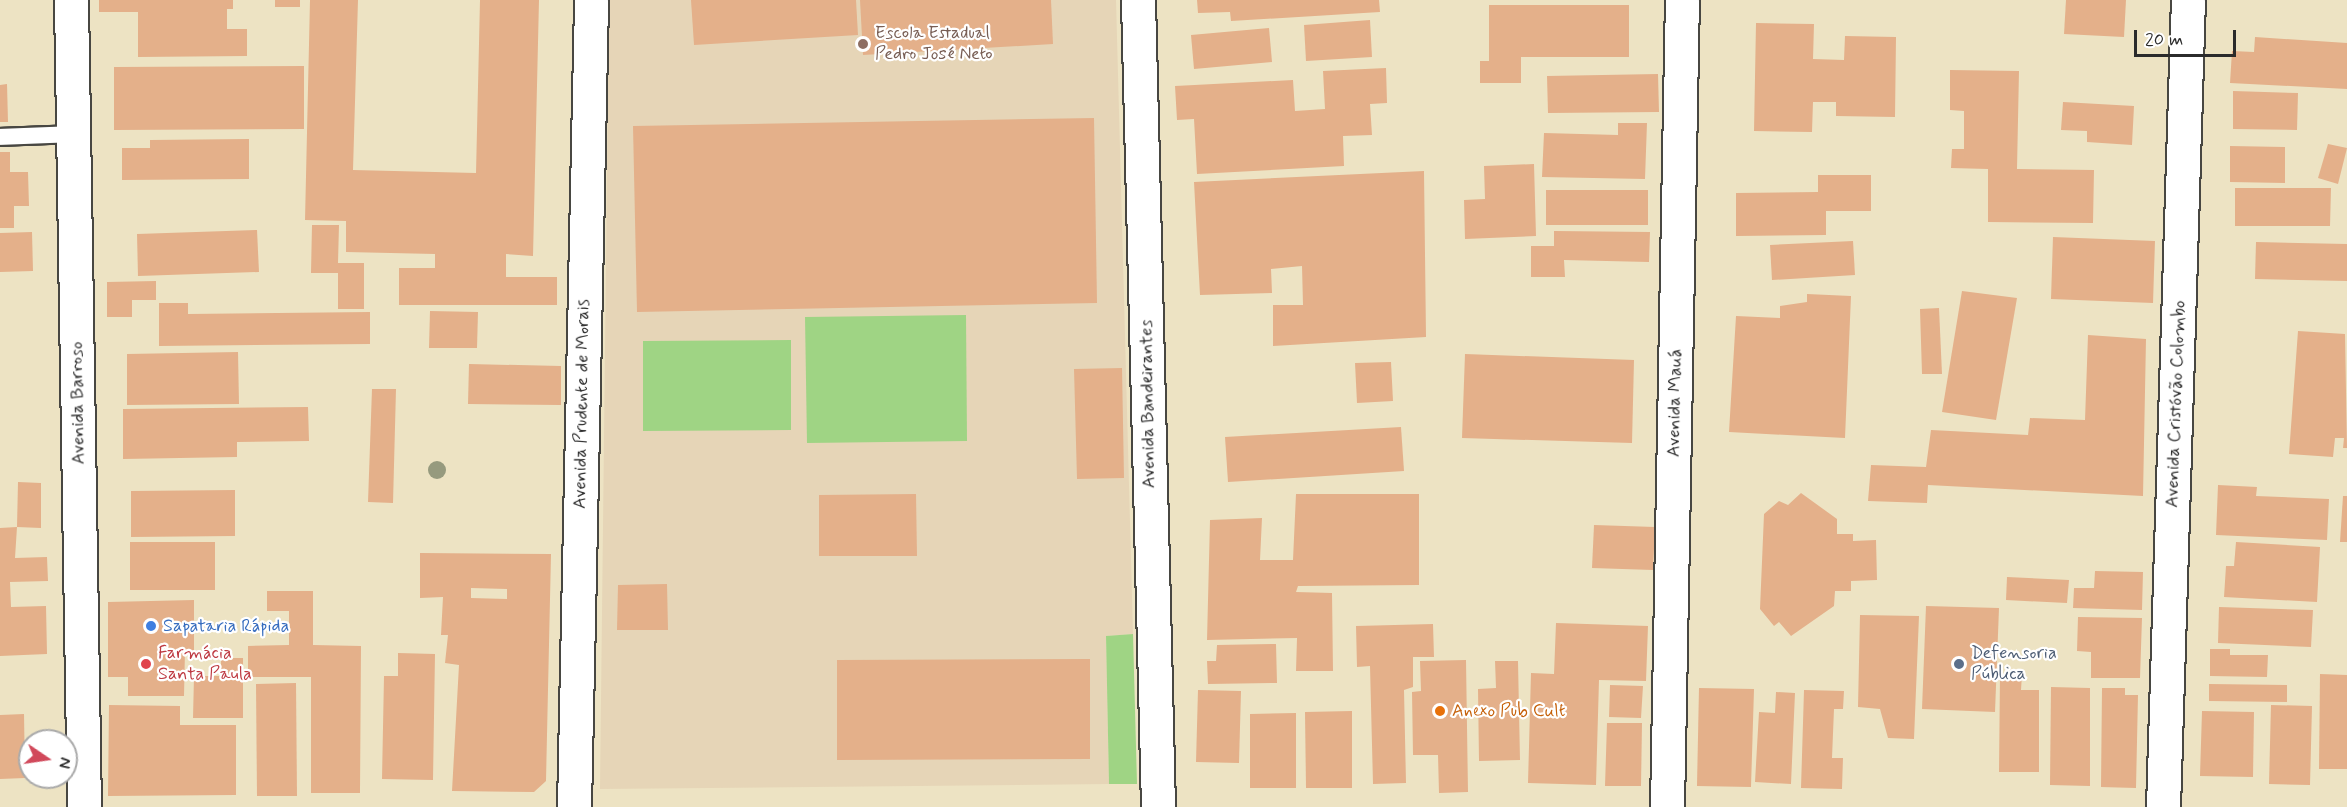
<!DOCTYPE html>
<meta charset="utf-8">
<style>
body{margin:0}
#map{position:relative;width:2347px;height:807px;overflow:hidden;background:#ede3c3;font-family:Mynerve,sans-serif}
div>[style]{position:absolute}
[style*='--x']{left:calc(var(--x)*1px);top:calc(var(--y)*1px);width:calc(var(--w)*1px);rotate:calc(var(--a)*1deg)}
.built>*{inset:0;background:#e6d5b7}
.green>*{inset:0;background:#9fd484}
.building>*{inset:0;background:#e4b08a}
.roads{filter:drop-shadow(2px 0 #484742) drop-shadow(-2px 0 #484742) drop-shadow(0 2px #484742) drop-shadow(0 -2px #484742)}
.service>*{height:16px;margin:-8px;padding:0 8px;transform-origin:8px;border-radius:8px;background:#fff}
.minor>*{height:33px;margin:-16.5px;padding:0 16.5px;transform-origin:16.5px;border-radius:16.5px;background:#fff}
.tertiary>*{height:33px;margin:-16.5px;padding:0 16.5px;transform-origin:16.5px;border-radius:16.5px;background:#fff}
.trees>*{width:18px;height:18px;margin:-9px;border-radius:50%;background:#969a7e}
.dots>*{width:16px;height:16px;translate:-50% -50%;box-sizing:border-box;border:3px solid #fff;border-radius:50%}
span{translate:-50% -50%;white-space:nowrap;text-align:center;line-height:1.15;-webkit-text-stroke:4.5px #fff;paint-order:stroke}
.education-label{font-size:18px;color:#785e54}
.left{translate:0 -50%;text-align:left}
.street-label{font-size:18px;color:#2b2b2b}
.shop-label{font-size:18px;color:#366cbe}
.health-label{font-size:18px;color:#be3a42}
.service-label{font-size:18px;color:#4e5e75}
.food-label{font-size:18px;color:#c56008}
.north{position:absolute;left:18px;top:729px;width:60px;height:60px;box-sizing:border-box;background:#fff;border:2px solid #aaa;border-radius:50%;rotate:103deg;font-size:16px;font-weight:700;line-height:24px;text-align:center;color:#2b2b2b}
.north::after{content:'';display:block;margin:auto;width:21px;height:27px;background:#d1495b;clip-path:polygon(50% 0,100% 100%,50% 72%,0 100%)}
.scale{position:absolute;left:2134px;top:30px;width:102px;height:27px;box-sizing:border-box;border:3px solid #2b2b2b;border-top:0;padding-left:8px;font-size:18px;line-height:21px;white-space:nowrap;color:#2b2b2b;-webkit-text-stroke:4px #fff;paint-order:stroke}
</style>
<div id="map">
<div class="built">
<i style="clip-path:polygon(609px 0,1116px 0,1133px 634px,1106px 636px,1109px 784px,600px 789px)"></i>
</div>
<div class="green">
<i style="clip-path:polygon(966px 315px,967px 441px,807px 443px,805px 317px)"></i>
<i style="clip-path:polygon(791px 340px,791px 430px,643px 431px,643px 341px)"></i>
<i style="clip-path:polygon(1133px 634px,1137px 784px,1109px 784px,1106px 636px)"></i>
</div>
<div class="building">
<i style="clip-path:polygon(99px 0,233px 0,233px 9px,227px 9px,227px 29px,247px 29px,247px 56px,138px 57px,138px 12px,99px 12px)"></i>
<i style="clip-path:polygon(275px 0,300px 0,300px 7px,275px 7px)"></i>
<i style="clip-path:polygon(310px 0,358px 0,353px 170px,476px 173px,480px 0,539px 0,533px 256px,506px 254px,506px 277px,557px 277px,557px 305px,399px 305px,399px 268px,435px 268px,435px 254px,346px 252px,346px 221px,305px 220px)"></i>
<i style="clip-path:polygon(691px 0,856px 0,858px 35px,694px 45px)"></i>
<i style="clip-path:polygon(860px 0,1051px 0,1053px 44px,863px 55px)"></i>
<i style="clip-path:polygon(1197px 0,1379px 0,1380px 12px,1231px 21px,1230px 12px,1198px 13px)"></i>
<i style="clip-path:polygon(2066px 0,2126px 0,2124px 37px,2064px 34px)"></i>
<i style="clip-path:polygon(1489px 5px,1629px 5px,1629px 57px,1521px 57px,1521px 83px,1480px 83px,1480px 61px,1489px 61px)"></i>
<i style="clip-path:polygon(1370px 20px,1372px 57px,1306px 61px,1304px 25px)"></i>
<i style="clip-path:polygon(1756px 23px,1814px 24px,1813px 59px,1844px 60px,1845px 36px,1896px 37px,1895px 117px,1836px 116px,1836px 102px,1813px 102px,1812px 132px,1754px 131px)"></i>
<i style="clip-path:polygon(1269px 28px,1272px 62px,1194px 69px,1191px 35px)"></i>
<i style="clip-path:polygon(2255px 37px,2347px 43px,2347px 89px,2230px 83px,2232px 51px,2254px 52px)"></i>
<i style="clip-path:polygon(304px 66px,304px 129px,114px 130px,114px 67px)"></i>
<i style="clip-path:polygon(1386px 68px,1387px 103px,1370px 104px,1372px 135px,1343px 136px,1344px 166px,1197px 174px,1194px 119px,1177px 120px,1175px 86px,1293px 80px,1295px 111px,1325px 109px,1323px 71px)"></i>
<i style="clip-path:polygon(1950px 70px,2019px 71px,2017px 169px,2094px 170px,2093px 223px,1988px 222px,1988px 169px,1951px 168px,1952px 149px,1964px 149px,1964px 111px,1950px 110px)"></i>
<i style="clip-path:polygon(1658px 74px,1659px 112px,1548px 113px,1547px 76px)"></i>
<i style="clip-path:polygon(7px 84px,8px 122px,0 122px,0 85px)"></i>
<i style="clip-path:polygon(2233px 91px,2298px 93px,2297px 130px,2233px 129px)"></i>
<i style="clip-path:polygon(2063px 102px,2134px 106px,2132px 145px,2087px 142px,2087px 131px,2061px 130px)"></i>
<i style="clip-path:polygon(1094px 118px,1097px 303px,637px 312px,633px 126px)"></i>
<i style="clip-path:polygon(1618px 123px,1647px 123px,1645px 179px,1542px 177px,1544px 133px,1618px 135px)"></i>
<i style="clip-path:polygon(249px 139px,249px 179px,122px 180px,122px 148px,150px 148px,150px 140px)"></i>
<i style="clip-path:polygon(2328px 144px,2347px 148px,2338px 184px,2318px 178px)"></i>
<i style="clip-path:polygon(2230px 146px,2285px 147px,2285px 183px,2230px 182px)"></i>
<i style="clip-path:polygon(0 152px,10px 152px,10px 172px,28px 172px,29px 206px,14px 206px,14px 228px,0 228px)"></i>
<i style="clip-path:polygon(1534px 164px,1536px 236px,1465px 239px,1464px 200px,1485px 199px,1484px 166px)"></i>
<i style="clip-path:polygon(1424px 171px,1426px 337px,1273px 346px,1273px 305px,1303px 305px,1302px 266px,1271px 269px,1272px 293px,1200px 295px,1194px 182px)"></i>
<i style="clip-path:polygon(1818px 175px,1871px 175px,1871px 211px,1826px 211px,1826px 235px,1736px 236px,1736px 193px,1818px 192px)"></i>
<i style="clip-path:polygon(2235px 188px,2331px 188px,2330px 226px,2235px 226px)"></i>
<i style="clip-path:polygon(1546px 190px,1648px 190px,1648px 225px,1546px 225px)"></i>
<i style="clip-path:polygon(312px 225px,339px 225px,338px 263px,364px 263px,364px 309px,338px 309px,338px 273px,311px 273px)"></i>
<i style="clip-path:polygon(257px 230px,259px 272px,138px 276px,137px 234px)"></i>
<i style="clip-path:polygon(1554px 231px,1650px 232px,1649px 262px,1564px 260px,1565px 277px,1531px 277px,1531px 246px,1554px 246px)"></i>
<i style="clip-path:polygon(32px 232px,33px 271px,0 272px,0 233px)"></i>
<i style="clip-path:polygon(2053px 237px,2155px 241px,2153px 303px,2051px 299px)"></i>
<i style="clip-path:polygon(1853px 241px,1855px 275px,1772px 280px,1770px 245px)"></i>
<i style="clip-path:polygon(2256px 242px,2347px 244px,2347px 281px,2255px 279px)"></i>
<i style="clip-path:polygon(156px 281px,156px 300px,132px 300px,132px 317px,107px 317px,107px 282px)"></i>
<i style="clip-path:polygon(1962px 291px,2017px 298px,1996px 420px,1942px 412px)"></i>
<i style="clip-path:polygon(1807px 294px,1851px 296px,1845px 438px,1729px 432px,1736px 316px,1780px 318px,1780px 306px,1807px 302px)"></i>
<i style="clip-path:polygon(159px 303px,188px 303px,188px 314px,370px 312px,370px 344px,159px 346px)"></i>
<i style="clip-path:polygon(1939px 308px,1942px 374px,1922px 374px,1920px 309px)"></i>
<i style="clip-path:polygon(430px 311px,478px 312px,477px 348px,429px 348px)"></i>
<i style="clip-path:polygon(2298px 331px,2345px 334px,2347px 448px,2343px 448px,2344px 438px,2335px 438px,2333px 457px,2289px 454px)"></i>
<i style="clip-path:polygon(2088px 335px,2146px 339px,2143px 496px,1928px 485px,1927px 503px,1868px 501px,1871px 465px,1926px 467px,1931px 430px,2028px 435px,2030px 418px,2085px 420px)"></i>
<i style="clip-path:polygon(238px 352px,239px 404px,127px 405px,127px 354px)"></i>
<i style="clip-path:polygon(1465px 354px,1634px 360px,1632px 443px,1462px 438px)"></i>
<i style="clip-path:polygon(1391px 362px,1393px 401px,1357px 403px,1355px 363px)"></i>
<i style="clip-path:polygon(469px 364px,561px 366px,561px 405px,468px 404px)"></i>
<i style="clip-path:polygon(1122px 368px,1124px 478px,1077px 479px,1074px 369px)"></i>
<i style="clip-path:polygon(372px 389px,396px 389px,393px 503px,368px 502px)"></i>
<i style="clip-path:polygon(308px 407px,309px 441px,237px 442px,237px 457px,123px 459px,123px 409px)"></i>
<i style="clip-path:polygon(1401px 427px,1404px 471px,1228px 482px,1225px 437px)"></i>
<i style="clip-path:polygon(18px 482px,41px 483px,41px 528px,17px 527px)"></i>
<i style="clip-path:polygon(2218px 485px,2257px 487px,2256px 496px,2329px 499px,2327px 540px,2216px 535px)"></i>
<i style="clip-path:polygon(235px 490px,235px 536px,131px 537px,131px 491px)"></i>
<i style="clip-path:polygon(1801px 493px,1837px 519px,1837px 534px,1853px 534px,1853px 541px,1876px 540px,1877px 580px,1851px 581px,1851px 591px,1835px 591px,1834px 606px,1791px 636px,1779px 622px,1774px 626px,1760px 609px,1764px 514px,1779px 501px,1788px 505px)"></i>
<i style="clip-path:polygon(916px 494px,917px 556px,819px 556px,819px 495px)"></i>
<i style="clip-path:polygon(1296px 494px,1419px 494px,1419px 585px,1298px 586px,1296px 592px,1332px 593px,1333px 671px,1296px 671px,1297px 638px,1207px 640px,1210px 520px,1262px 518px,1260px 560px,1293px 560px)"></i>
<i style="clip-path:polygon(2343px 496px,2347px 496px,2347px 542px,2340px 542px)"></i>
<i style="clip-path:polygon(1594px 525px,1655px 527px,1653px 570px,1592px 568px)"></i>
<i style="clip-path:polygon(17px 527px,15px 558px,47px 557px,48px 581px,10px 582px,11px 607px,46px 606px,47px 654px,0 656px,0 528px)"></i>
<i style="clip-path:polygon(130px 542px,215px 542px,215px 590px,130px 590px)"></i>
<i style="clip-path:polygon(2236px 542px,2320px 547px,2317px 602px,2224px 597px,2226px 566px,2234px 566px)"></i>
<i style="clip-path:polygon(evenodd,420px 553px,551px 554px,546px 781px,534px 792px,452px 791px,459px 665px,445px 663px,448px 635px,441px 635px,443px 597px,420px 598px,420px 553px,471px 588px,507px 589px,507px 599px,471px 598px,471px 588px)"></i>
<i style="clip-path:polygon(2095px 571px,2143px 572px,2142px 610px,2073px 608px,2074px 588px,2094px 588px)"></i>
<i style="clip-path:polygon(2007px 577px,2069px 580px,2067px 603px,2006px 600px)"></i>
<i style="clip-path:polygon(667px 584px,668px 630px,617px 630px,618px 585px)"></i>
<i style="clip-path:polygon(267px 591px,313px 591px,313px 645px,361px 646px,360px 793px,311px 793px,311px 677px,248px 677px,248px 646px,289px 645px,289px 611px,267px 611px)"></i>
<i style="clip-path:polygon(194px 600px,194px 651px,185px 650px,184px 696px,128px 696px,128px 677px,108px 677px,108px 602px)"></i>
<i style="clip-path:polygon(1926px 606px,1999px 608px,1995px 712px,1922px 709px)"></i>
<i style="clip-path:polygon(2219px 607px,2313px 610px,2311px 647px,2218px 643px)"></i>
<i style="clip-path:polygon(1860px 615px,1919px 616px,1914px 739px,1888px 738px,1880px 709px,1858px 707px)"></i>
<i style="clip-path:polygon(2078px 617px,2142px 618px,2140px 678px,2091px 678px,2091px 652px,2077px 651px)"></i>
<i style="clip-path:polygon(1556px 623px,1648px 626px,1646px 681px,1599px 680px,1596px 785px,1528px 783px,1531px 673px,1554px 674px)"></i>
<i style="clip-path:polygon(1433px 624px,1434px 657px,1413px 657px,1413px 687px,1404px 690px,1406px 783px,1373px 784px,1370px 666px,1357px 667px,1356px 626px)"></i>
<i style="clip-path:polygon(1276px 644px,1277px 683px,1208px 684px,1207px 661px,1216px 661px,1217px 645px)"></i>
<i style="clip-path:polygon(2210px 649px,2230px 649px,2230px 655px,2268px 655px,2267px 677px,2210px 676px)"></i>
<i style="clip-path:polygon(398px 653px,435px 654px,433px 780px,382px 779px,384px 676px,398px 676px)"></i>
<i style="clip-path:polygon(221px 658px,243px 658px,243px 718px,193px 718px,194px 676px,221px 676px)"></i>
<i style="clip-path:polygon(1090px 659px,1090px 759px,837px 760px,837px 660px)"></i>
<i style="clip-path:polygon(1466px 660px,1468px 792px,1439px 793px,1438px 755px,1413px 755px,1412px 692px,1421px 691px,1420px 661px)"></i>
<i style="clip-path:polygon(1495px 661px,1518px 661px,1520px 760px,1479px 761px,1478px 689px,1496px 688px)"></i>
<i style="clip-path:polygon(2000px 674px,2022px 674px,2021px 690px,2039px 690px,2039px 772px,1999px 772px)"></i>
<i style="clip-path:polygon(2320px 674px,2347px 675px,2347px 769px,2319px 769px)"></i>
<i style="clip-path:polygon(296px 683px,297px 796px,257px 796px,256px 684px)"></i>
<i style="clip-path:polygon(2209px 684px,2287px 685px,2287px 702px,2209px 701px)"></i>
<i style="clip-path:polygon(1610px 685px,1643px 686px,1641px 718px,1609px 717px)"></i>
<i style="clip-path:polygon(2051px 687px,2090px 688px,2090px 786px,2050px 785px)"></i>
<i style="clip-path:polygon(1699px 688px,1754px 689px,1751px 787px,1697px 786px)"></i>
<i style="clip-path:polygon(2102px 688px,2125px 688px,2125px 695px,2138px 695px,2136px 788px,2101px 787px)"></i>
<i style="clip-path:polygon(1198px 690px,1241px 691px,1239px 763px,1196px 762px)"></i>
<i style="clip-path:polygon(1804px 690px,1844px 691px,1843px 709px,1834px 709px,1832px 758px,1843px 758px,1842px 789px,1801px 788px)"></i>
<i style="clip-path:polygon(1776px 692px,1795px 693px,1791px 784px,1755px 782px,1759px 712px,1775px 713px)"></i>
<i style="clip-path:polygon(109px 705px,180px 706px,180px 725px,236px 725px,236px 795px,108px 796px)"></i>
<i style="clip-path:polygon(2271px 705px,2312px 706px,2310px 785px,2269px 784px)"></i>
<i style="clip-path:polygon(1352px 711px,1352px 788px,1306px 788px,1305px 712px)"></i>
<i style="clip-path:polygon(2202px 711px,2254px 712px,2253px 777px,2200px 776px)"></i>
<i style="clip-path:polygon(1296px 713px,1296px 788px,1250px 788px,1250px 714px)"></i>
<i style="clip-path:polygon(24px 714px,25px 778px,0 779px,0 715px)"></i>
<i style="clip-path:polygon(1607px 723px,1642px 723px,1641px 786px,1605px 786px)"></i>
</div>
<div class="roads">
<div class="service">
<i style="--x:0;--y:137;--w:74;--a:-2.3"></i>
</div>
<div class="minor">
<i style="--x:1138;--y:0;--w:807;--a:88.58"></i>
<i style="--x:574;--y:807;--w:807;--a:-88.79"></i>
<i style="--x:1667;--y:807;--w:807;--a:-88.94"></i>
<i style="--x:2163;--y:807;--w:807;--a:-88.23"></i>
</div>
<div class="tertiary">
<i style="--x:71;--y:0;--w:807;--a:89.08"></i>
</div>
</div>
<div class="trees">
<i style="left:437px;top:470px"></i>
</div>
<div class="dots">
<i style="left:863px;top:44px;background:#8d6e63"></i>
<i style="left:151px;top:626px;background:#3f7fe0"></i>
<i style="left:146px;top:664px;background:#e0444e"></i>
<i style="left:1959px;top:664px;background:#5c6f8a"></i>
<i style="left:1440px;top:711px;background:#e8710a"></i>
</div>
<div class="education-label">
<span class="left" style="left:875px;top:44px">Escola Estadual<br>Pedro José Neto</span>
</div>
<div class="street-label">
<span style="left:78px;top:403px;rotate:-91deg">Avenida Barroso</span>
<span style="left:1675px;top:403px;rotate:-89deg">Avenida Mauá</span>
<span style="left:582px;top:404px;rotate:-89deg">Avenida Prudente de Morais</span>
<span style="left:1148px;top:404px;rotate:-91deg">Avenida Bandeirantes</span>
<span style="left:2176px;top:404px;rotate:-88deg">Avenida Cristóvão Colombo</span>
</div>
<div class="shop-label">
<span class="left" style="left:163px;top:626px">Sapataria Rápida</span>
</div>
<div class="health-label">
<span class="left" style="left:158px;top:664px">Farmácia<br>Santa Paula</span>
</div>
<div class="service-label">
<span class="left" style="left:1971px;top:664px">Defensoria<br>Pública</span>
</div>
<div class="food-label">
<span class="left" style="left:1452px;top:711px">Anexo Pub Cult</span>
</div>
<div class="north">N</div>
<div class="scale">20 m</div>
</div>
